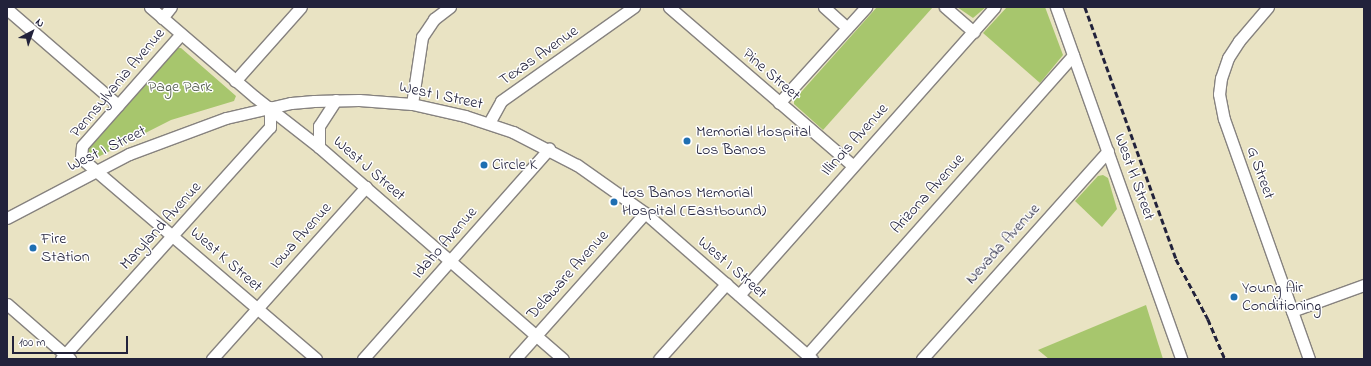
<!DOCTYPE html>
<style>
body{margin:0}
#map{position:relative;width:1371px;height:366px;overflow:hidden;background:#e9e3c3;font-family:"Indie Flower",sans-serif}
div>[style]{position:absolute}
[style*='--x']{left:calc(var(--x)*1px);top:calc(var(--y)*1px);width:calc(var(--w)*1px);rotate:calc(var(--a)*1deg)}
.green>*{inset:0;background:#a7c66d}
.roads{filter:drop-shadow(1px 0 #86827f) drop-shadow(-1px 0 #86827f) drop-shadow(0 1px #86827f) drop-shadow(0 -1px #86827f)}
.minor>*{height:11px;margin:-5.5px;padding:0 5.5px;transform-origin:5.5px;border-radius:5.5px;background:#fff}
.rail>*{height:2.5px;margin-top:-1.25px;transform-origin:0;background:repeating-linear-gradient(90deg,#22223b 0 6px,transparent 0 9px)}
.dots>*{width:11px;height:11px;translate:-50% -50%;box-sizing:border-box;border:2px solid #fff;border-radius:50%}
span{translate:-50% -50%;white-space:nowrap;text-align:center;line-height:1.15;-webkit-text-stroke:3px #fff;paint-order:stroke}
.street-label{font-size:16px;color:#22223b}
.park-label{font-size:16px;color:#515b4c}
.poi-label{font-size:16px;color:#22223b}
.left{translate:0 -50%;text-align:left}
.frame{position:absolute;inset:0;border:8px solid #22223b;pointer-events:none}
.north{position:absolute;left:12px;top:12px;width:40px;height:40px;-webkit-text-stroke:3px #fff;paint-order:stroke;rotate:41deg;font-size:11px;font-weight:700;line-height:16px;text-align:center;color:#22223b}
.north::after{content:'';display:block;margin:auto;width:14px;height:18px;background:#22223b;clip-path:polygon(50% 0,100% 100%,50% 72%,0 100%)}
.scale{position:absolute;left:12px;top:336px;width:116px;height:18px;box-sizing:border-box;border:2px solid #22223b;border-top:0;padding-left:5px;font-size:12px;line-height:14px;white-space:nowrap;color:#22223b;-webkit-text-stroke:3px #fff;paint-order:stroke}
</style>
<div id="map">
<div class="green">
<i style="clip-path:polygon(877px 7px,933px 7px,823px 130px,794px 104px,794px 100px)"></i>
<i style="clip-path:polygon(957px 7px,986px 7px,973px 18px)"></i>
<i style="clip-path:polygon(1007px 7px,1045px 7px,1063px 55px,1040px 83px,983px 33px)"></i>
<i style="clip-path:polygon(176px 48px,181px 48px,236px 96px,234px 101px,171px 120px,98px 157px,94px 156px,88px 151px,88px 147px)"></i>
<i style="clip-path:polygon(1103px 175px,1108px 178px,1117px 209px,1102px 227px,1075px 201px,1098px 176px)"></i>
<i style="clip-path:polygon(1146px 305px,1163px 359px,1049px 359px,1038px 350px)"></i>
</div>
<div class="roads">
<div class="minor">
<i style="--x:150;--y:7;--w:138;--a:40.6"></i>
<i style="--x:255;--y:97;--w:81;--a:38"></i>
<i style="--x:319;--y:147;--w:323;--a:41"></i>
<i style="--x:669;--y:7;--w:243;--a:40.8"></i>
<i style="--x:824;--y:7;--w:31;--a:42"></i>
<i style="--x:945;--y:7;--w:38;--a:41"></i>
<i style="--x:1056;--y:7;--w:374;--a:70.4"></i>
<i style="--x:1268;--y:7;--w:45;--a:130.5"></i>
<i style="--x:1239;--y:41;--w:20;--a:123"></i>
<i style="--x:1228;--y:58;--w:21;--a:109"></i>
<i style="--x:1221;--y:78;--w:16;--a:97"></i>
<i style="--x:1219;--y:94;--w:25;--a:79"></i>
<i style="--x:1224;--y:119;--w:255;--a:70.5"></i>
<i style="--x:7;--y:9;--w:147;--a:40.9"></i>
<i style="--x:162;--y:18;--w:14;--a:-51"></i>
<i style="--x:181;--y:34;--w:149;--a:131.5"></i>
<i style="--x:82;--y:146;--w:12;--a:95"></i>
<i style="--x:81;--y:158;--w:309;--a:40.5"></i>
<i style="--x:235;--y:81;--w:99;--a:-48.3"></i>
<i style="--x:779;--y:103;--w:130;--a:-47.8"></i>
<i style="--x:412;--y:104;--w:68;--a:-81.5"></i>
<i style="--x:422;--y:37;--w:22;--a:-56"></i>
<i style="--x:434;--y:19;--w:20;--a:-37"></i>
<i style="--x:489;--y:123;--w:25;--a:-61"></i>
<i style="--x:501;--y:101;--w:163;--a:-35.3"></i>
<i style="--x:319;--y:147;--w:21;--a:-90"></i>
<i style="--x:319;--y:126;--w:31;--a:-57"></i>
<i style="--x:7;--y:218;--w:138;--a:-27.7"></i>
<i style="--x:129;--y:154;--w:103;--a:-20.4"></i>
<i style="--x:226;--y:118;--w:67;--a:-13"></i>
<i style="--x:291;--y:103;--w:23;--a:-5"></i>
<i style="--x:314;--y:101;--w:45;--a:-1.3"></i>
<i style="--x:359;--y:100;--w:53;--a:4.3"></i>
<i style="--x:412;--y:104;--w:54;--a:12.8"></i>
<i style="--x:465;--y:116;--w:51;--a:18.4"></i>
<i style="--x:513;--y:132;--w:72;--a:27.3"></i>
<i style="--x:577;--y:165;--w:83;--a:35.2"></i>
<i style="--x:645;--y:213;--w:222;--a:41.2"></i>
<i style="--x:739;--y:295;--w:385;--a:-48.4"></i>
<i style="--x:7;--y:304;--w:84;--a:41.1"></i>
<i style="--x:1292;--y:311;--w:77;--a:-19.9"></i>
<i style="--x:807;--y:355;--w:401;--a:-48.4"></i>
<i style="--x:61;--y:359;--w:312;--a:-48"></i>
<i style="--x:270;--y:127;--w:20;--a:-90"></i>
<i style="--x:212;--y:359;--w:231;--a:-48.2"></i>
<i style="--x:363;--y:359;--w:281;--a:-48.5"></i>
<i style="--x:515;--y:359;--w:195;--a:-48.3"></i>
<i style="--x:659;--y:359;--w:101;--a:-48.2"></i>
<i style="--x:922;--y:359;--w:279;--a:-48.2"></i>
</div>
</div>
<div class="rail">
<i style="--x:1085;--y:7;--w:268;--a:70.1"></i>
<i style="--x:1176;--y:259;--w:68;--a:61.9"></i>
<i style="--x:1208;--y:319;--w:43;--a:67"></i>
</div>
<div class="dots">
<i style="left:687px;top:141px;background:#1f6fb2"></i>
<i style="left:484px;top:165px;background:#1f6fb2"></i>
<i style="left:614px;top:202px;background:#1f6fb2"></i>
<i style="left:33px;top:248px;background:#1f6fb2"></i>
<i style="left:1234px;top:297px;background:#1f6fb2"></i>
</div>
<div class="street-label">
<span style="left:539px;top:56px;rotate:-35deg">Texas Avenue</span>
<span style="left:771px;top:75px;rotate:41deg">Pine Street</span>
<span style="left:118px;top:83px;rotate:-50deg">Pennsylvania Avenue</span>
<span style="left:441px;top:96px;rotate:12deg">West I Street</span>
<span style="left:855px;top:140px;rotate:-48deg">Illinois Avenue</span>
<span style="left:107px;top:149px;rotate:-26deg">West I Street</span>
<span style="left:369px;top:169px;rotate:41deg">West J Street</span>
<span style="left:1260px;top:173px;rotate:70deg">G Street</span>
<span style="left:1134px;top:177px;rotate:70deg">West H Street</span>
<span style="left:928px;top:194px;rotate:-48deg">Arizona Avenue</span>
<span style="left:161px;top:226px;rotate:-48deg">Maryland Avenue</span>
<span style="left:301px;top:236px;rotate:-48deg">Iowa Avenue</span>
<span style="left:445px;top:243px;rotate:-49deg">Idaho Avenue</span>
<span style="left:1003px;top:244px;rotate:-48deg">Nevada Avenue</span>
<span style="left:226px;top:260px;rotate:41deg">West K Street</span>
<span style="left:732px;top:268px;rotate:41deg">West I Street</span>
<span style="left:568px;top:275px;rotate:-48deg">Delaware Avenue</span>
</div>
<div class="park-label">
<span style="left:180px;top:87px">Page Park</span>
</div>
<div class="poi-label">
<span class="left" style="left:696px;top:141px">Memorial Hospital<br>Los Banos</span>
<span class="left" style="left:492px;top:165px">Circle K</span>
<span class="left" style="left:622px;top:202px">Los Banos Memorial<br>Hospital (Eastbound)</span>
<span class="left" style="left:41px;top:248px">Fire<br>Station</span>
<span class="left" style="left:1242px;top:297px">Young Air<br>Conditioning</span>
</div>
<div class="frame"></div>
<div class="north">N</div>
<div class="scale">100 m</div>
</div>
